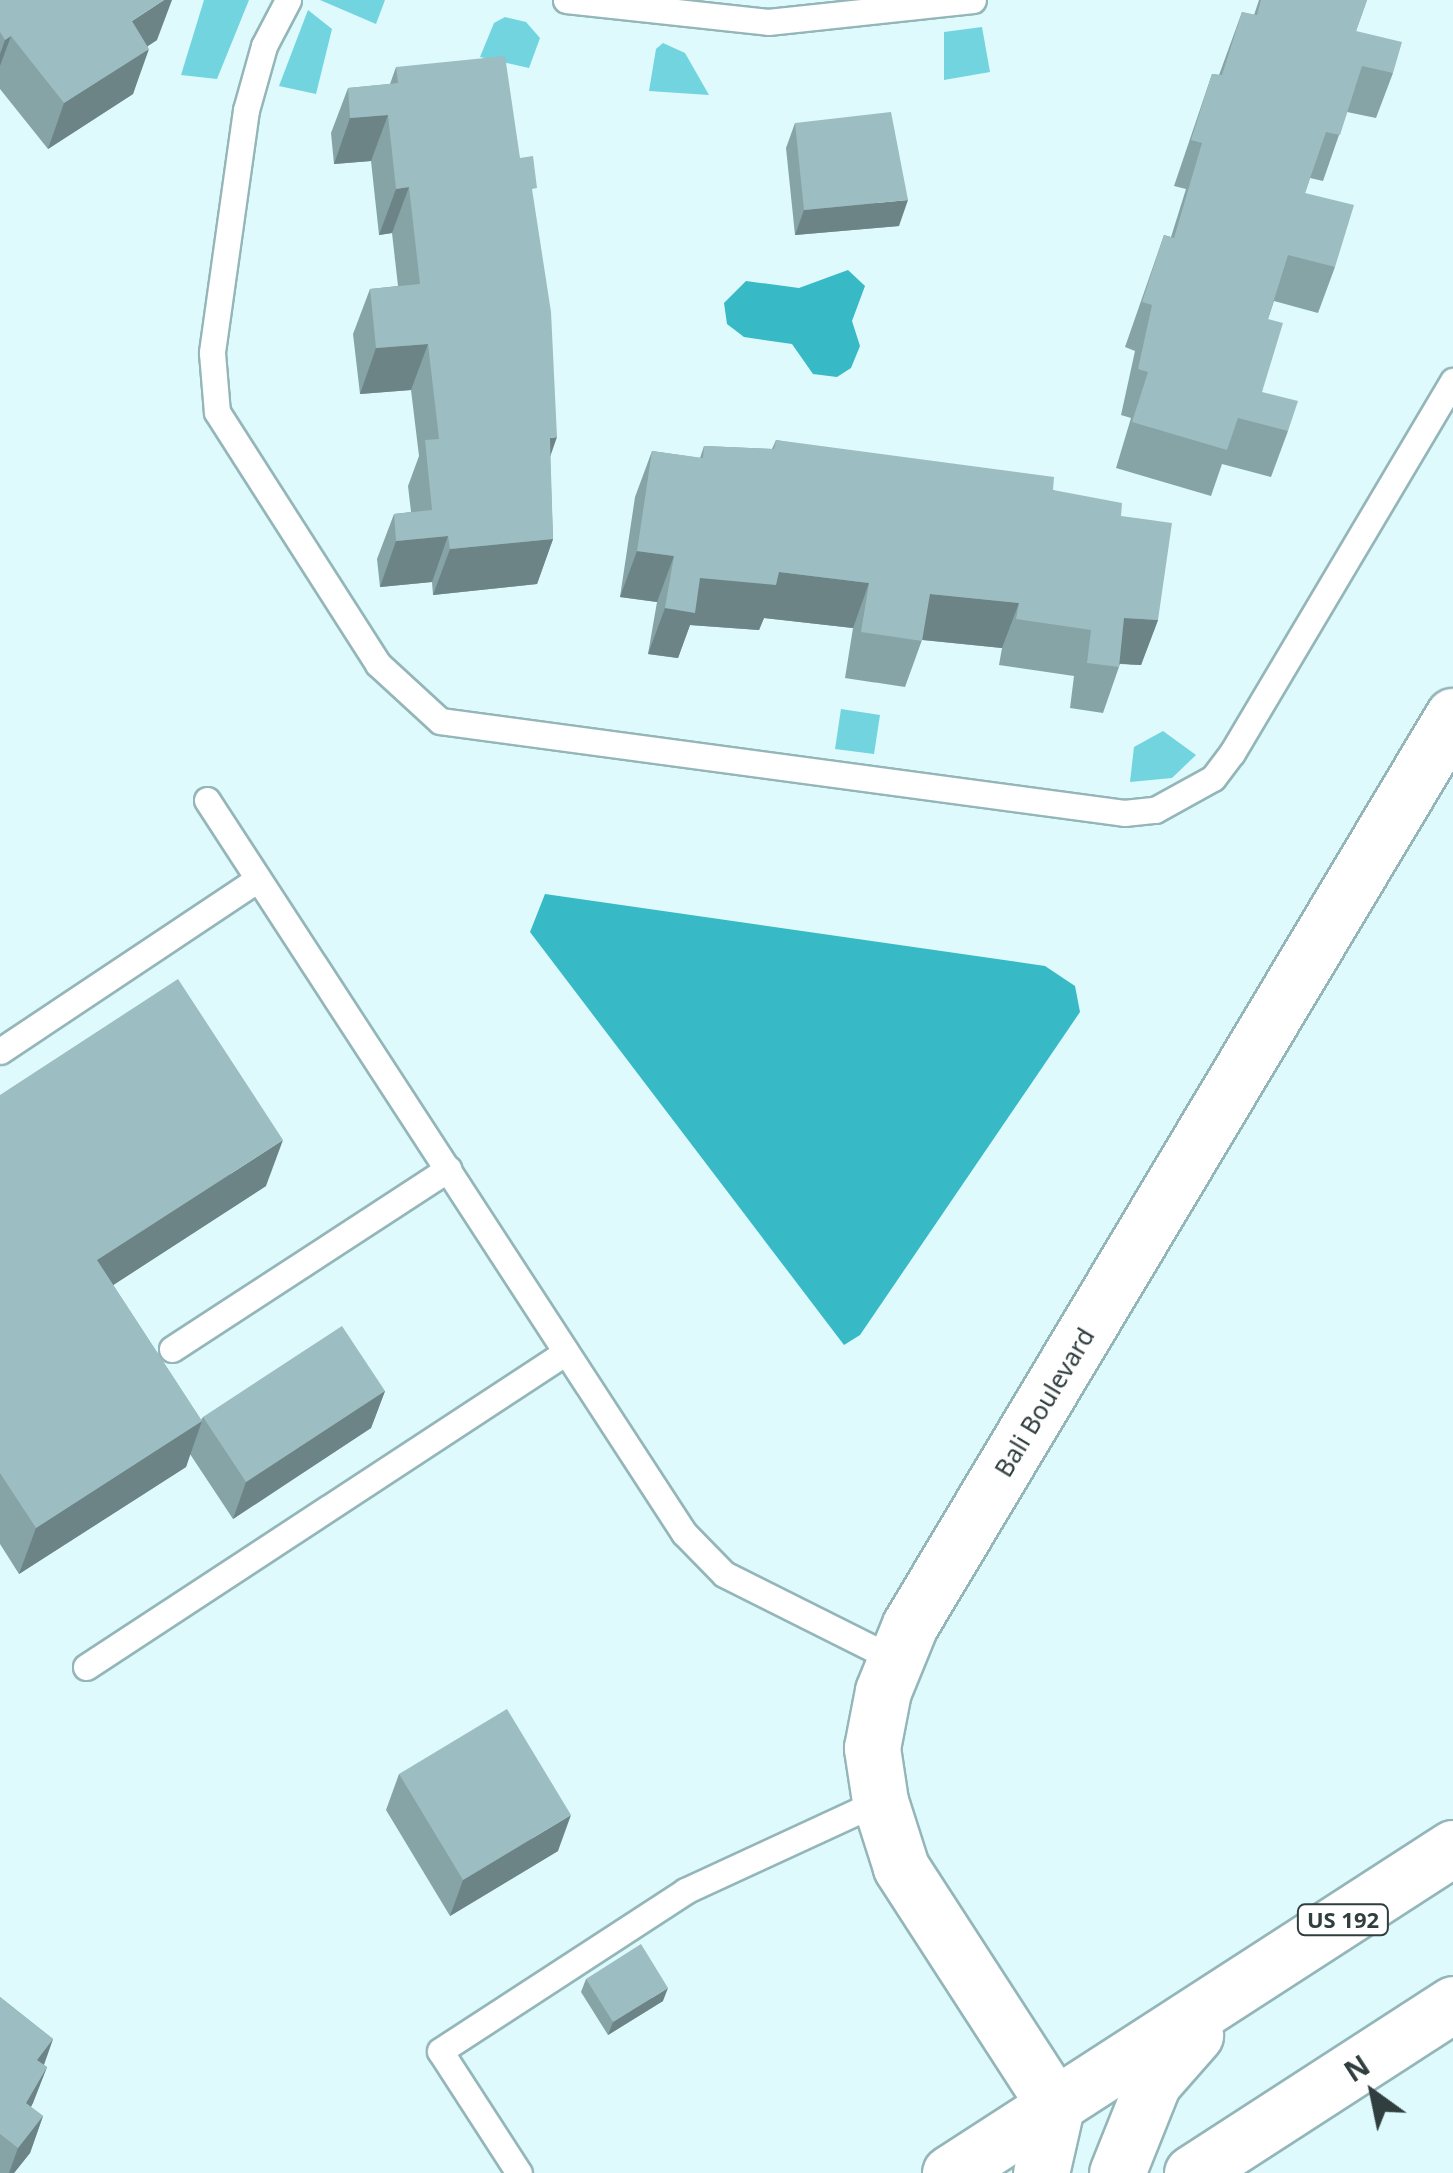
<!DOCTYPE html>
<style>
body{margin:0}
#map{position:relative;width:1453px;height:2173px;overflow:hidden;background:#defafd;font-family:"Noto Sans",sans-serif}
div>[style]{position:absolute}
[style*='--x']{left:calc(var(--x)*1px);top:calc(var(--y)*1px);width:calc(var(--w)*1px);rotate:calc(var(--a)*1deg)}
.green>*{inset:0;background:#71d4df}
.water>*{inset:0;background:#37b9c6}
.roads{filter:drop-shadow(2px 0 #94b6b9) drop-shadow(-2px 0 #94b6b9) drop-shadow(0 2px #94b6b9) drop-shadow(0 -2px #94b6b9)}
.service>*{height:25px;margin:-12.5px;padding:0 12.5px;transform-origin:12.5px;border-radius:12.5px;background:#fff}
.tertiary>*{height:55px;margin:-27.5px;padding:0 27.5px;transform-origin:27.5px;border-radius:27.5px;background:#fff}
.trunk>*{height:55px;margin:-27.5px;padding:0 27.5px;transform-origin:27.5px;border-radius:27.5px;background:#fff}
.wall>*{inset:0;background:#86a3a6}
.shaded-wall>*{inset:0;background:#6d8487}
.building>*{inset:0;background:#9cbdc1}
span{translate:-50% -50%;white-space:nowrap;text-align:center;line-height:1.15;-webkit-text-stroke:8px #fff;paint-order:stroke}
.shield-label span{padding:2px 8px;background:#fff;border:2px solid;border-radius:8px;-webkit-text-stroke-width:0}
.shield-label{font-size:22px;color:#303e3f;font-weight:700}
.street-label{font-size:25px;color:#303e3f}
.north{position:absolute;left:1323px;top:2043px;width:100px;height:100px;-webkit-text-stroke:8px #fff;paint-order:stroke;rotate:327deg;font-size:28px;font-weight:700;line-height:40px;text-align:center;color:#303e3f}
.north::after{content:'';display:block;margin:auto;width:35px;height:45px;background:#303e3f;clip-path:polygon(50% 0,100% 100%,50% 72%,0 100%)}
</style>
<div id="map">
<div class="green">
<i style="clip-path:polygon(204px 0,249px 0,217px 79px,181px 75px)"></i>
<i style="clip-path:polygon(320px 0,385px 0,376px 24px)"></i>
<i style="clip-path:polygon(308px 10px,332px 29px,316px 94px,279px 86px)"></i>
<i style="clip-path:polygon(505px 17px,526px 22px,540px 38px,529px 68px,480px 57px,494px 23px)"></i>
<i style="clip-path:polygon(982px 27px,990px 72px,944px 80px,944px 32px)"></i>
<i style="clip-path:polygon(663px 43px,685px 53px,709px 95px,649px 91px,656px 49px)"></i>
<i style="clip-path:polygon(841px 709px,880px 715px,874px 754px,835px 749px)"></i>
<i style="clip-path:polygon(1163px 731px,1196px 755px,1172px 778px,1130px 782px,1134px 747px)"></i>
</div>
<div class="water">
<i style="clip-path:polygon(848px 270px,865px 286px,852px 321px,860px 346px,851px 368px,837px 377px,813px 374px,792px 344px,744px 337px,727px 324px,724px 303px,746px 281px,799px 288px)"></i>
<i style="clip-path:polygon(545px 894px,1045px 966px,1075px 986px,1080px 1012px,860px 1335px,844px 1345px,530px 932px)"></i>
</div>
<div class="roads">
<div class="service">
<i style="--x:288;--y:0;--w:52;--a:117.6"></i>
<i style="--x:264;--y:46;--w:66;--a:105.7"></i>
<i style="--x:246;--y:110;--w:245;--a:98"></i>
<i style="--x:212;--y:353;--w:59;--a:85.2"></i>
<i style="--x:217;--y:412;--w:299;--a:57.4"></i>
<i style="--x:378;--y:664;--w:84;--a:42.6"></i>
<i style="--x:440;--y:721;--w:690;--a:7.66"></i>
<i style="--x:1124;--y:813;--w:31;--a:-6"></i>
<i style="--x:1155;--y:810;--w:66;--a:-28.9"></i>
<i style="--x:1213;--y:778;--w:31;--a:-53"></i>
<i style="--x:1232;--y:753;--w:433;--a:-59.3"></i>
<i style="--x:566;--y:0;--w:203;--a:6.2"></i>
<i style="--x:768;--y:22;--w:206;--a:-6.1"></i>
<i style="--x:207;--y:800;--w:875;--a:56.95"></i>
<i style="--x:684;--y:1533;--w:57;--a:45.7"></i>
<i style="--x:724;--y:1574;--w:192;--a:26.6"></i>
<i style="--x:0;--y:1051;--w:310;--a:-33.7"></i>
<i style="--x:172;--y:1349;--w:330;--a:-33.1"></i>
<i style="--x:86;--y:1667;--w:574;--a:-33.27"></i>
<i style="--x:519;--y:2173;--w:145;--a:-122.9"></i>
<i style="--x:440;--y:2051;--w:293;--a:-33.1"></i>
<i style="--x:685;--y:1891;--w:215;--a:-24.8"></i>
</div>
<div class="tertiary">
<i style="--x:1056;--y:2107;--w:286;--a:-122.9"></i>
<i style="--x:901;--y:1867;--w:69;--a:-107.7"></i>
<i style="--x:880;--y:1801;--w:54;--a:-98.6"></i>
<i style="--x:872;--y:1748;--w:58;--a:-79.1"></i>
<i style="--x:883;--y:1691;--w:71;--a:-67.8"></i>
<i style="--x:910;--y:1625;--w:1059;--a:-59.15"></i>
</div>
<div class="trunk">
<i style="--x:950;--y:2173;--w:599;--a:-32.87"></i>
<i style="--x:1041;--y:2173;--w:68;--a:-77.2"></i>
<i style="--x:1117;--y:2173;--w:97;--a:-68.2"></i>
<i style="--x:1153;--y:2083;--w:64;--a:-48.8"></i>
<i style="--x:1192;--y:2173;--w:311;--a:-32.9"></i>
</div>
</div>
<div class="wall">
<i style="clip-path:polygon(0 0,157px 40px,148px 46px,133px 94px,48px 149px,0 89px)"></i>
<i style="clip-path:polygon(1259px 0,1367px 0,1356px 31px,1393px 73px,1376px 118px,1347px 112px,1323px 181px,1310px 178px,1305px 193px,1335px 267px,1318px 313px,1274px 301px,1268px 319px,1262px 392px,1288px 431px,1271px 477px,1222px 464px,1211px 496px,1116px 468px,1131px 418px,1121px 415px,1135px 351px,1125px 347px,1164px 235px,1171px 237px,1186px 189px,1174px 186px,1212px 74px,1219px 75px,1242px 12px,1254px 15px)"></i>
<i style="clip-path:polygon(396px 67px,520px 158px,533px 199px,550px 457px,553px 539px,537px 584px,433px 595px,432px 582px,380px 587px,377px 559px,394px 514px,411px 512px,408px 486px,419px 456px,411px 390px,360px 394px,353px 334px,370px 289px,398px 286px,392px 233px,379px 235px,371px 161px,334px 164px,331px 133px,348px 88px,390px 84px)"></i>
<i style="clip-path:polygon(795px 123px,899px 226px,795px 235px,786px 148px)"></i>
<i style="clip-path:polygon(776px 440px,1053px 490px,1121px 516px,1158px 620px,1141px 665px,1120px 664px,1103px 713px,1070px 708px,1074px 676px,999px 665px,1002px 648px,922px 640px,905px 687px,845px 678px,853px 628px,764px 618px,759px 630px,690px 625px,678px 658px,648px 654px,657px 602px,620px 597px,635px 497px,652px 451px,700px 458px,704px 446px,772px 449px)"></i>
<i style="clip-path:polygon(0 1095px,266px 1186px,113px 1285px,201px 1420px,203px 1417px,385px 1391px,371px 1428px,233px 1519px,190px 1454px,186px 1467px,19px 1574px,0 1544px)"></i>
<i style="clip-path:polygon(399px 1774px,558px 1851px,450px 1916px,386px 1810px)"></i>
<i style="clip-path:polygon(586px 1979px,663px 2001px,608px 2035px,581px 1992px)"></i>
<i style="clip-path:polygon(0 1997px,53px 2039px,44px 2065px,47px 2067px,31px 2107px,43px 2116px,30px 2153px,14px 2173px,0 2173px)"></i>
</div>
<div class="shaded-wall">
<i style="clip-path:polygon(164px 0,172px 0,157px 40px,115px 67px,132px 21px)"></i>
<i style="clip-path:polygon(11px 36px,0 66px,0 54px,5px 40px)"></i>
<i style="clip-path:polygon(149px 49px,133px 94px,48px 149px,64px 103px)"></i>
<i style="clip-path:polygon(388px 115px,371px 161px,334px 164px,350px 118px)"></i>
<i style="clip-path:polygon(409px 187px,392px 233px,379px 235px,396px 189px)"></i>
<i style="clip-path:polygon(908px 200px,899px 226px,795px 235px,804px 210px)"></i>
<i style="clip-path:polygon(428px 344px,411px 390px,360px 394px,376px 348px)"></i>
<i style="clip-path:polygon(557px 437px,541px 483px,550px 438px)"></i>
<i style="clip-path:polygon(448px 536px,432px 582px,380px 587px,396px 541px)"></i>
<i style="clip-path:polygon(553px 539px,537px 584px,433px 595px,450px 549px)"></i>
<i style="clip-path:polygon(637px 551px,674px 556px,657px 602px,620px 597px)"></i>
<i style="clip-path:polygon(779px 572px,869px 583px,853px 628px,764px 618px,759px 630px,690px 625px,678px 658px,648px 654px,665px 608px,700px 578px)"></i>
<i style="clip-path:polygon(930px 594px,1019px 603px,1002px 648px,914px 639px)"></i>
<i style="clip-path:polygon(1124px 618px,1158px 620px,1141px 665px,1108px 663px)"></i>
<i style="clip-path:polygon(283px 1140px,266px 1186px,81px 1306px,97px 1260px)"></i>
<i style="clip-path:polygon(385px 1391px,371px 1428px,233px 1519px,246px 1482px)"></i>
<i style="clip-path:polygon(202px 1421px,186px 1467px,19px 1574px,36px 1528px)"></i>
<i style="clip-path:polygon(571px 1815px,558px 1851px,450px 1916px,463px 1880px)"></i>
<i style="clip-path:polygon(668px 1988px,663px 2001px,608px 2035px,613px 2022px)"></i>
<i style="clip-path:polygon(53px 2039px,40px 2075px,37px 2060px)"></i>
<i style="clip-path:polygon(47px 2067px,33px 2103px,13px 2139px,26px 2103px)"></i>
<i style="clip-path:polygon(43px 2116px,30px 2153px,14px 2173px,9px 2173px,18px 2148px)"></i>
</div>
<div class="building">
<i style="clip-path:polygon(0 0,164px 0,132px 21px,149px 49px,64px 103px,11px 36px,5px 40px,0 32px)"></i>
<i style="clip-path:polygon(1261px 0,1367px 0,1356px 31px,1402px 42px,1393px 73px,1362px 66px,1340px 135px,1326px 132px,1305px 193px,1354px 205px,1335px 267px,1288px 255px,1268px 319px,1283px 323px,1262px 392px,1298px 401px,1288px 431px,1238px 418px,1227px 450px,1132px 422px,1148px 372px,1138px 369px,1152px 305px,1142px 302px,1164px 235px,1174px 238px,1202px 143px,1191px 140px,1212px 74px,1222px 75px,1242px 12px,1257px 15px)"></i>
<i style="clip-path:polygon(505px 56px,520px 158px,533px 156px,537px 188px,532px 189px,551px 312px,557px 437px,550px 438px,553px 539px,450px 549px,448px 536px,396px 541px,394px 514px,432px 510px,425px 440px,439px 439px,428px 344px,376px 348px,370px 289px,420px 284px,409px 187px,396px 189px,388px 115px,350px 118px,348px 88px,398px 83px,396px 67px)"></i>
<i style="clip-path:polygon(891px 112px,908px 200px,804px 210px,795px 123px)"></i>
<i style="clip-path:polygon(776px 440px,1054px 477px,1053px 490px,1122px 503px,1121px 516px,1172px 523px,1158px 620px,1124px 618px,1119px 667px,1087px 663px,1091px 630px,1016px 619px,1019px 603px,930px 594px,922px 641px,861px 632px,869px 583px,779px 572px,776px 585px,700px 578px,695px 613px,665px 608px,674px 556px,637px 551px,652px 451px,703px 458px,704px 446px,774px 449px)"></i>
<i style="clip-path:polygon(178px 979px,283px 1140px,97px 1260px,202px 1421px,36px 1528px,0 1473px,0 1095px)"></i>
<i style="clip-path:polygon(342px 1326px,385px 1391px,246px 1482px,203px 1417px)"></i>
<i style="clip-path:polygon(507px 1709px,571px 1815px,463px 1880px,399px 1774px)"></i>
<i style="clip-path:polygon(641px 1944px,668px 1988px,613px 2022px,586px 1979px)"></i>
<i style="clip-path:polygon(0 1997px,53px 2039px,37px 2060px,47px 2067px,26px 2103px,43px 2116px,18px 2148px,0 2134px)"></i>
</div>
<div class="shield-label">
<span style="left:1343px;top:1920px">US 192</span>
</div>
<div class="street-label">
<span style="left:1044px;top:1402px;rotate:-59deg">Bali Boulevard</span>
</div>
<div class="north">N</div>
</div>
